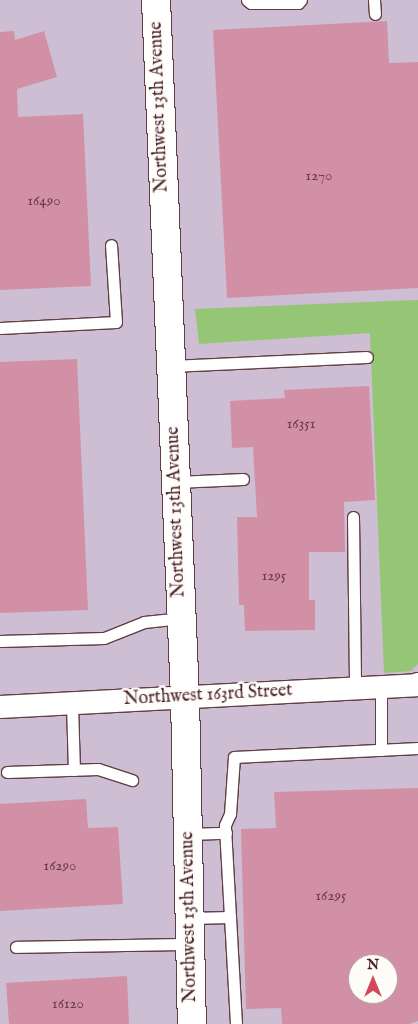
<!DOCTYPE html>
<style>
body{margin:0}
#map{position:relative;width:418px;height:1024px;overflow:hidden;background:#f1e8cf;font-family:"IM FELL English",serif}
div>[style]{position:absolute}
[style*='--x']{left:calc(var(--x)*1px);top:calc(var(--y)*1px);width:calc(var(--w)*1px);rotate:calc(var(--a)*1deg)}
.industrial>*{inset:0;background:#cdbed3}
.green>*{inset:0;background:#95c675}
.building>*{inset:0;background:#d290a6}
.roads{filter:drop-shadow(1px 0 #633d44) drop-shadow(-1px 0 #633d44) drop-shadow(0 1px #633d44) drop-shadow(0 -1px #633d44)}
.lane>*{height:11px;margin:-5.5px;padding:0 5.5px;transform-origin:5.5px;border-radius:5.5px;background:#fff}
.street>*{height:22px;margin:-11px;padding:0 11px;transform-origin:11px;border-radius:11px;background:#fff}
.secondary>*{height:28px;margin:-14px;padding:0 14px;transform-origin:14px;border-radius:14px;background:#fff}
span{translate:-50% -50%;white-space:nowrap;text-align:center;line-height:1.15;-webkit-text-stroke:5px #fdfcf7;paint-order:stroke}
.number-label{font-size:15px;color:#6c3b4a}
.number-label span{-webkit-text-stroke-width:0}
.street-label{font-size:18px;color:#4a1f2b}
.north{position:absolute;left:348px;top:954px;width:50px;height:50px;box-sizing:border-box;background:#fdfcf7;border:1px solid #b5a4a5;border-radius:50%;rotate:0deg;font-size:14px;font-weight:700;line-height:20px;text-align:center;color:#4a1f2b}
.north::after{content:'';display:block;margin:auto;width:18px;height:22px;background:#d1495b;clip-path:polygon(50% 0,100% 100%,50% 72%,0 100%)}
</style>
<div id="map">
<div class="industrial">
<i style="clip-path:polygon(evenodd,0 0,418px 0,418px 1024px,0 1024px,0 0,358px 964px,388px 964px,388px 994px,358px 994px,358px 964px)"></i>
</div>
<div class="green">
<i style="clip-path:polygon(418px 300px,418px 664px,411px 671px,384px 673px,370px 333px,199px 344px,195px 309px)"></i>
</div>
<div class="building">
<i style="clip-path:polygon(387px 21px,389px 63px,418px 62px,418px 288px,227px 298px,213px 30px)"></i>
<i style="clip-path:polygon(14px 31px,15px 40px,44px 31px,57px 77px,17px 89px,18px 117px,83px 114px,91px 286px,0 290px,0 32px)"></i>
<i style="clip-path:polygon(77px 359px,88px 610px,0 613px,0 362px)"></i>
<i style="clip-path:polygon(369px 386px,375px 500px,344px 502px,345px 552px,309px 552px,309px 600px,315px 600px,315px 630px,245px 631px,244px 605px,239px 605px,237px 517px,257px 517px,253px 447px,232px 448px,230px 401px,285px 398px,284px 390px)"></i>
<i style="clip-path:polygon(evenodd,418px 788px,418px 1021px,409px 1024px,282px 1024px,281px 1008px,246px 1009px,241px 829px,276px 828px,274px 792px,418px 788px,358px 964px,388px 964px,388px 994px,358px 994px,358px 964px)"></i>
<i style="clip-path:polygon(86px 799px,88px 828px,118px 827px,123px 904px,0 911px,0 804px)"></i>
<i style="clip-path:polygon(127px 976px,129px 1024px,9px 1024px,6px 983px)"></i>
</div>
<div class="roads">
<div class="lane">
<i style="--x:247;--y:0;--w:5;--a:37"></i>
<i style="--x:251;--y:3;--w:47;--a:0"></i>
<i style="--x:298;--y:3;--w:4;--a:-45"></i>
<i style="--x:374;--y:0;--w:14;--a:86"></i>
<i style="--x:0;--y:328;--w:116;--a:-3"></i>
<i style="--x:116;--y:322;--w:77;--a:-93.7"></i>
<i style="--x:171;--y:366;--w:196;--a:-2.6"></i>
<i style="--x:176;--y:482;--w:67;--a:-2.6"></i>
<i style="--x:353;--y:517;--w:172;--a:89.3"></i>
<i style="--x:0;--y:641;--w:104;--a:-1.7"></i>
<i style="--x:104;--y:638;--w:43;--a:-21.8"></i>
<i style="--x:144;--y:622;--w:38;--a:-6"></i>
<i style="--x:381;--y:687;--w:63;--a:90"></i>
<i style="--x:72;--y:704;--w:66;--a:88.3"></i>
<i style="--x:7;--y:772;--w:91;--a:-1.9"></i>
<i style="--x:98;--y:769;--w:36;--a:18"></i>
<i style="--x:188;--y:834;--w:38;--a:-2"></i>
<i style="--x:190;--y:918;--w:40;--a:-1.4"></i>
<i style="--x:16;--y:947;--w:175;--a:-1"></i>
<i style="--x:236;--y:1024;--w:199;--a:-93.2"></i>
<i style="--x:225;--y:825;--w:12;--a:-66"></i>
<i style="--x:230;--y:814;--w:57;--a:-86"></i>
<i style="--x:234;--y:757;--w:184;--a:-2.8"></i>
</div>
<div class="street">
<i style="--x:0;--y:707;--w:417;--a:-3"></i>
<i style="--x:416;--y:685;--w:2;--a:-27"></i>
</div>
<div class="secondary">
<i style="--x:156;--y:0;--w:698;--a:87.62"></i>
<i style="--x:185;--y:697;--w:327;--a:88.8"></i>
</div>
</div>
<div class="number-label">
<span style="left:319px;top:176px">1270</span>
<span style="left:44px;top:201px">16490</span>
<span style="left:301px;top:424px">16351</span>
<span style="left:274px;top:576px">1295</span>
<span style="left:60px;top:866px">16290</span>
<span style="left:331px;top:896px">16295</span>
<span style="left:68px;top:1004px">16120</span>
</div>
<div class="street-label">
<span style="left:160px;top:107px;rotate:-92deg">Northwest 13th Avenue</span>
<span style="left:177px;top:512px;rotate:-92deg">Northwest 13th Avenue</span>
<span style="left:208px;top:696px;rotate:-3deg">Northwest 163rd Street</span>
<span style="left:190px;top:917px;rotate:-91deg">Northwest 13th Avenue</span>
</div>
<div class="north">N</div>
</div>
